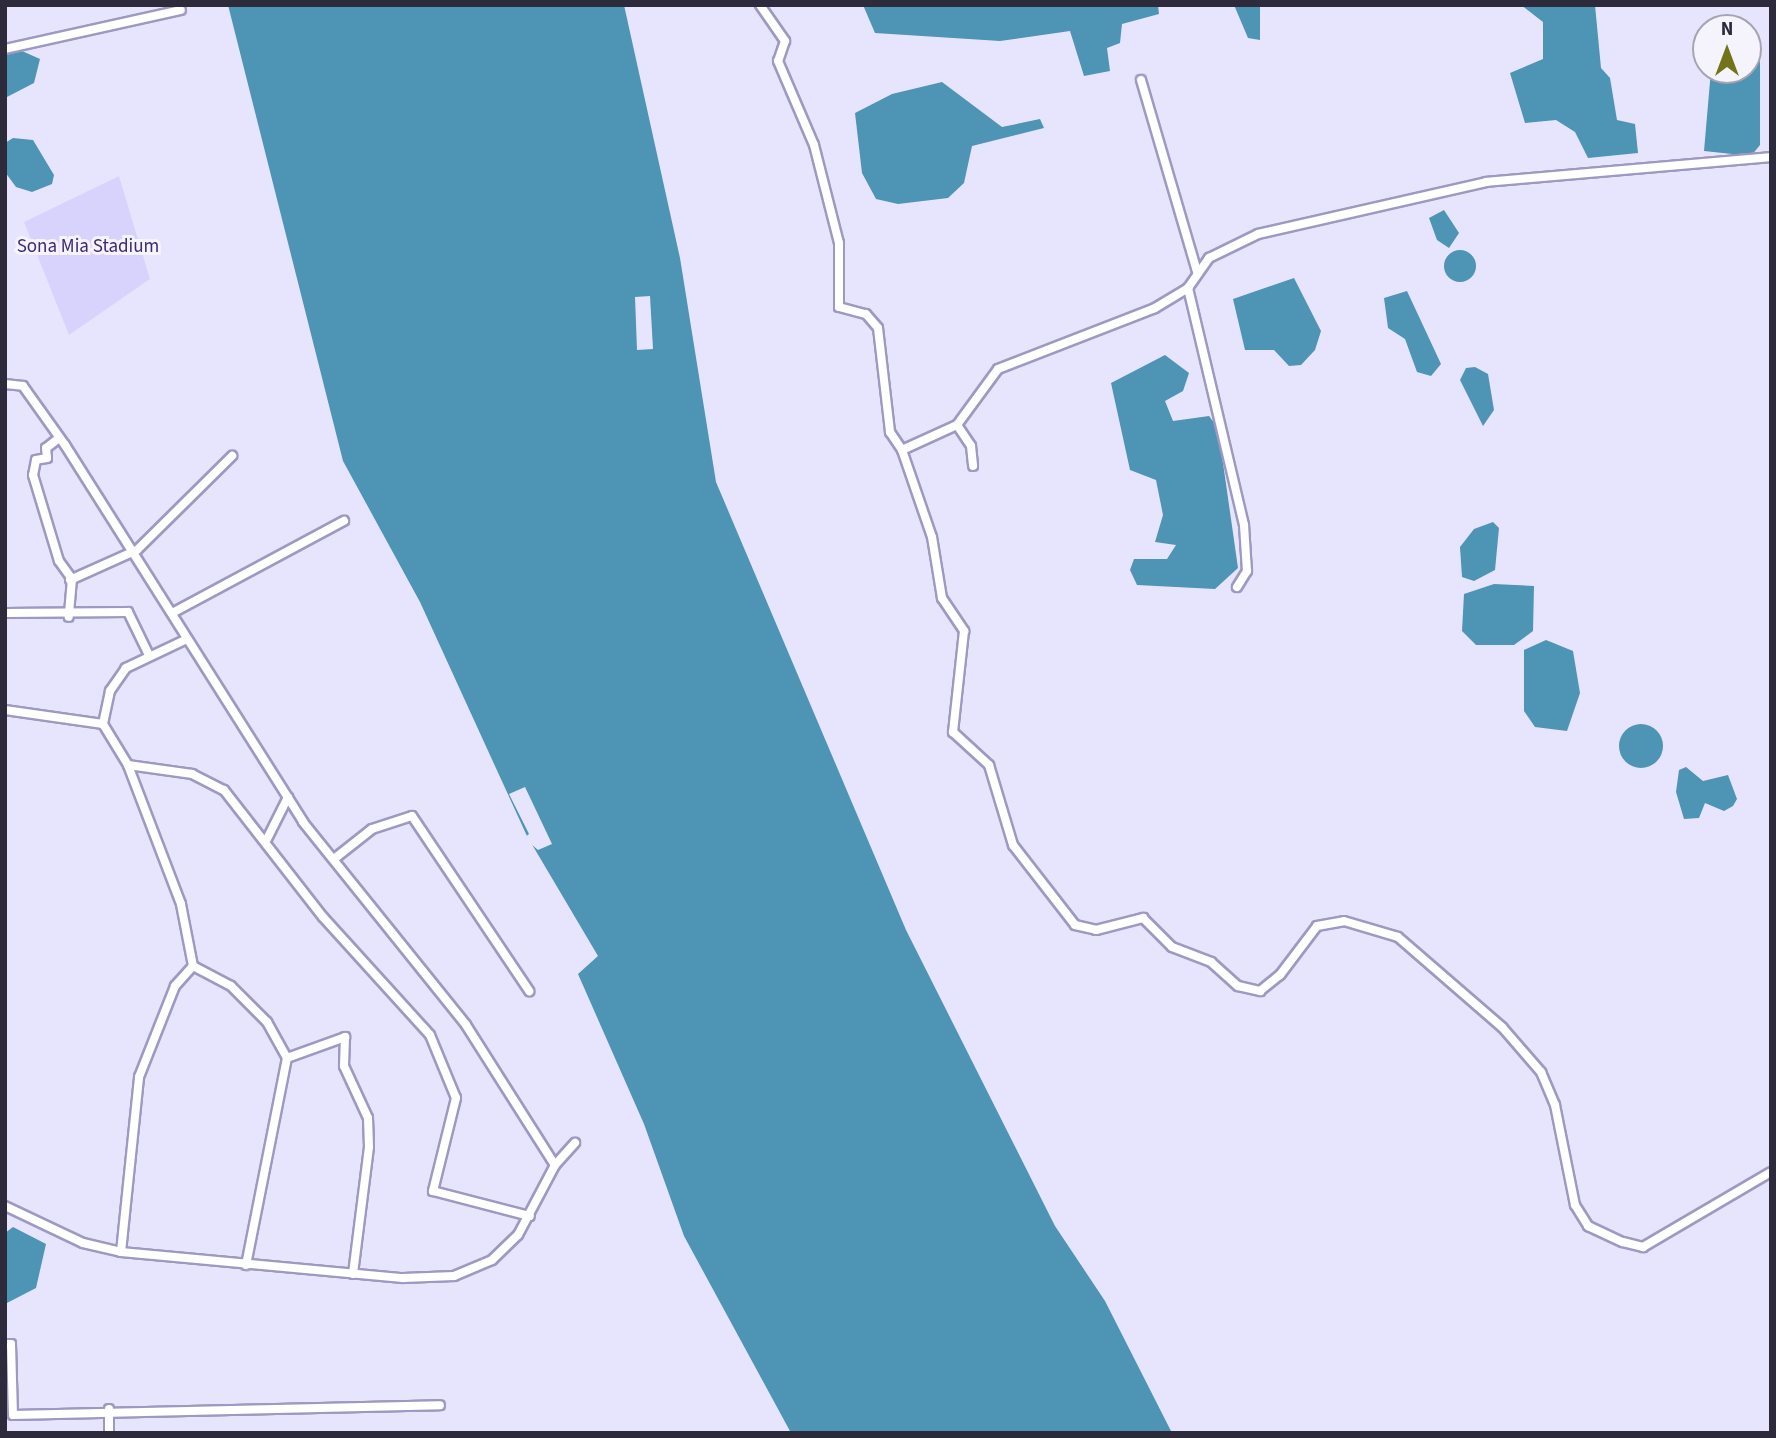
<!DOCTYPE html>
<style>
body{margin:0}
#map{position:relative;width:1776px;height:1438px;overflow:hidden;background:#e7e5fe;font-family:"Source Sans 3",sans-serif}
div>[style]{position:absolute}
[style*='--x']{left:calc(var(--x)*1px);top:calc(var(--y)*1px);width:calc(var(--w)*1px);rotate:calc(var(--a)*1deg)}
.green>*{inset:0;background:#d8d3fd}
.water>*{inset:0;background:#4d94b5}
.round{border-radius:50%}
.pier>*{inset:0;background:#e7e5fe}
.roads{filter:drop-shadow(2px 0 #9e99c2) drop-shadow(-2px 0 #9e99c2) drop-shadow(0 2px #9e99c2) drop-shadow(0 -2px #9e99c2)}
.minor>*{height:8px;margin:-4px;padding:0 4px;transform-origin:4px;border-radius:4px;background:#fff}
span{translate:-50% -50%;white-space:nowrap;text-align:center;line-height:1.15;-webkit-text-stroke:6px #f5f4fd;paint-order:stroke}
.park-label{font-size:19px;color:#3d2b72}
.frame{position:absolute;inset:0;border:7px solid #2d2b3b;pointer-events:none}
.north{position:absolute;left:1692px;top:14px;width:70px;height:70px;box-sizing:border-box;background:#f5f4fd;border:2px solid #a5a4af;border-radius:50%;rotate:0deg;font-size:19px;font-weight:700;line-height:28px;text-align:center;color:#2d2b3b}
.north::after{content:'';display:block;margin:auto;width:24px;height:32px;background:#73741a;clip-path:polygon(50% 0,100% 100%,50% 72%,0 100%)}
</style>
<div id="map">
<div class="green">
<i style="clip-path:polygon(119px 176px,150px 279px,69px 335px,24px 222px)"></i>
</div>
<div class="water">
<i style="clip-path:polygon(228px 5px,624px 5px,680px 258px,716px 482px,906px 930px,1055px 1226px,1105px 1301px,1172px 1433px,791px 1433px,684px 1236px,644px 1124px,578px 974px,598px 956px,527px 836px,420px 602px,343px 461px)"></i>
<i style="clip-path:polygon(863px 5px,1158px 5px,1159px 14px,1122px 24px,1120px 43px,1107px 48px,1110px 71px,1084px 76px,1070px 31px,1000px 41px,875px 33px)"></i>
<i style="clip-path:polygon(1234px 5px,1260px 5px,1260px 40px,1248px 38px)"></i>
<i style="clip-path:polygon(1521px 5px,1595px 5px,1601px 68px,1610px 78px,1617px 120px,1635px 124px,1638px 153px,1588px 158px,1575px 132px,1556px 120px,1525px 123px,1510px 73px,1543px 59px,1543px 22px)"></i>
<i style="clip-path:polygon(1748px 30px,1760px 46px,1760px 145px,1751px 156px,1704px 151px,1711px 70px,1748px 70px)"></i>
<i style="clip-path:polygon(22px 51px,40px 59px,34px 83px,5px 98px,5px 55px)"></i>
<i style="clip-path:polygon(942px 82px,1002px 127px,1040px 119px,1044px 128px,972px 146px,964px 183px,948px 198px,898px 204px,876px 199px,862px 173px,855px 113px,892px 94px)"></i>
<i style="clip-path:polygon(13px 138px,33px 140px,54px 175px,52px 184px,32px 192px,16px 187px,5px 172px,5px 143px)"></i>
<i style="clip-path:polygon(1444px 210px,1459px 233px,1449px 248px,1437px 240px,1429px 218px)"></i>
<i class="round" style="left:1444px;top:250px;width:32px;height:32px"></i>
<i style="clip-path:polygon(1294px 278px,1321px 331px,1315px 350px,1301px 365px,1289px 366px,1274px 350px,1245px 350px,1233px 299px)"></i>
<i style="clip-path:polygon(1407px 291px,1441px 364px,1431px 376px,1417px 372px,1405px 339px,1388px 328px,1384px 298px)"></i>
<i style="clip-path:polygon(1165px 355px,1189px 373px,1183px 391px,1165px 401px,1173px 421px,1209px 416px,1218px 428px,1238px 568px,1215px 589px,1137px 585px,1130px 570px,1134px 559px,1167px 559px,1176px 545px,1155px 542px,1163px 515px,1156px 480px,1130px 470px,1111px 383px)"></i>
<i style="clip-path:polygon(1475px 367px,1488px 374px,1494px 410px,1483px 426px,1460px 380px,1466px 368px)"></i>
<i style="clip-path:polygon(1493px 522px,1499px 528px,1495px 570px,1474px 581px,1462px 577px,1460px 547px,1474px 529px)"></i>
<i style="clip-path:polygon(1494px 584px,1534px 586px,1533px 631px,1514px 645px,1476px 645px,1462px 631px,1464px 594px)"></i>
<i style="clip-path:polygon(1546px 640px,1573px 651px,1580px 693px,1567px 731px,1535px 727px,1524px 711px,1524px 650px)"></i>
<i class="round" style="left:1619px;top:724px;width:44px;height:44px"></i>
<i style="clip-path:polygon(1686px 767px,1703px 781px,1728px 775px,1737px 799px,1733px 806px,1724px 811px,1705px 803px,1699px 818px,1684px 819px,1676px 792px,1679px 770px)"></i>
<i style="clip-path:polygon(13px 1227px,46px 1244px,36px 1288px,5px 1304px,5px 1233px)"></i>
</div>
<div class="pier">
<i style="clip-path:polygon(650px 296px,653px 349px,637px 350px,635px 297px)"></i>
<i style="clip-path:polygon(525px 787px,552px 844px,538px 850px,524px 838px,529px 834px,509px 794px)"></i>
</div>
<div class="roads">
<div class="minor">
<i style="--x:760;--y:5;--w:44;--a:55.2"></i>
<i style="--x:785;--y:41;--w:21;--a:109"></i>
<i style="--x:778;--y:61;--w:91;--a:66.8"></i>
<i style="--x:814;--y:145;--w:101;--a:75.7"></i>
<i style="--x:839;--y:243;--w:64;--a:90"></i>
<i style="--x:839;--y:307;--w:28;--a:15"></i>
<i style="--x:866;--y:314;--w:18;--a:49"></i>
<i style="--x:878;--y:328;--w:105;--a:83.4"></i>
<i style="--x:890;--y:432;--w:22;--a:56"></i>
<i style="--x:902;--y:450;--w:60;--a:-24.4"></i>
<i style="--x:957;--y:425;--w:69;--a:-53.8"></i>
<i style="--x:998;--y:369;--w:168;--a:-21.2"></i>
<i style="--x:1155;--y:308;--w:39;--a:-31"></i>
<i style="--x:1188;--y:288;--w:37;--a:-55"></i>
<i style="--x:1209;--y:258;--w:55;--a:-26.1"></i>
<i style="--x:1258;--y:234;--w:234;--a:-12.8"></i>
<i style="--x:1486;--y:182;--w:286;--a:-5"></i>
<i style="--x:5;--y:49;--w:180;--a:-12.5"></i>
<i style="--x:1141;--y:80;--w:199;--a:73.7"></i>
<i style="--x:1188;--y:288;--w:244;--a:76.7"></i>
<i style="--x:1244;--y:525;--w:46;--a:86.3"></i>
<i style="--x:1247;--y:571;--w:19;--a:122"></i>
<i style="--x:5;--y:384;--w:18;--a:6"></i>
<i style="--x:23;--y:386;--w:72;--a:54.6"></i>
<i style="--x:65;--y:445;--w:446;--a:57.7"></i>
<i style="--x:303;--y:822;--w:260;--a:51.2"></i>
<i style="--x:466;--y:1025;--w:166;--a:57.6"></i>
<i style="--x:957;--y:425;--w:25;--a:56"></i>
<i style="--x:971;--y:446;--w:20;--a:84"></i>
<i style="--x:59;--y:438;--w:16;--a:142"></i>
<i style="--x:46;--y:448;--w:10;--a:84"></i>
<i style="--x:47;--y:458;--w:11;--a:170"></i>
<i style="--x:36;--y:460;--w:15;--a:101"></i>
<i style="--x:33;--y:475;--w:90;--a:73.2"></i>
<i style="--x:59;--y:561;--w:22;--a:54"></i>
<i style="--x:72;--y:579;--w:38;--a:95"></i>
<i style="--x:902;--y:450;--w:92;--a:71"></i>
<i style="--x:932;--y:537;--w:62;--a:80.7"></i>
<i style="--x:942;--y:598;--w:40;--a:56"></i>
<i style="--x:964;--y:631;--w:102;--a:96.2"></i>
<i style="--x:953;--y:732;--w:49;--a:42.5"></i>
<i style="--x:989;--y:765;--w:84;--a:73.3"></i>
<i style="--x:1013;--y:845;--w:101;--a:52.2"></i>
<i style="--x:1075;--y:925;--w:22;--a:13"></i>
<i style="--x:1096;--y:930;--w:49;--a:-14.3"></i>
<i style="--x:1143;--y:918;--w:41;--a:45"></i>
<i style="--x:1172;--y:947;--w:42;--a:21"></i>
<i style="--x:1211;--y:962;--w:36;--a:42"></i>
<i style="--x:1238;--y:986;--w:23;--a:13"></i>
<i style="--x:1260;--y:991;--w:26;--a:-39"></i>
<i style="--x:1280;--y:975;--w:61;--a:-52.9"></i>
<i style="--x:1317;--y:926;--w:27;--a:-10"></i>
<i style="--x:1344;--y:921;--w:56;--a:16.5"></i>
<i style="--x:1398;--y:937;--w:138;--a:40.9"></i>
<i style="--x:1502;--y:1027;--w:60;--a:49.1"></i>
<i style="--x:1541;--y:1072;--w:36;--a:67"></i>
<i style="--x:1555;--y:1105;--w:102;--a:78.7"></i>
<i style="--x:1575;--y:1205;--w:25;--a:58"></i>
<i style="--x:1588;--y:1226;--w:38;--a:25"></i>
<i style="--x:1623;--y:1242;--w:21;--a:14"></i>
<i style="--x:1643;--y:1247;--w:148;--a:-30.4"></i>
<i style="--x:70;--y:580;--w:73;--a:-24.1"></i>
<i style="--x:137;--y:550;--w:134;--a:-44.7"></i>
<i style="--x:174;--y:612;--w:193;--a:-28.2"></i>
<i style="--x:5;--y:613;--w:123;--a:-0.5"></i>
<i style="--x:128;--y:612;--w:48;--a:64"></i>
<i style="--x:187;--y:639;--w:68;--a:154.6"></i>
<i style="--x:126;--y:668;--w:28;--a:125"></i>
<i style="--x:110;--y:691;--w:34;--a:102"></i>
<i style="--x:103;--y:724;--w:48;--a:58.6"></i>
<i style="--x:128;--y:765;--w:65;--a:8"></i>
<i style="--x:192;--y:774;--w:36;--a:27"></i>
<i style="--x:224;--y:790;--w:161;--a:52.1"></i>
<i style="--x:323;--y:917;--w:159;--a:47.8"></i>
<i style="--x:430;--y:1035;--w:68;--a:67.6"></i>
<i style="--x:456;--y:1098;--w:96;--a:103.9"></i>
<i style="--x:433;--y:1191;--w:100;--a:14.5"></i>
<i style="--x:5;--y:710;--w:99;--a:8.1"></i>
<i style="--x:267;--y:839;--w:47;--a:-63.4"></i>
<i style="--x:334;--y:859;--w:48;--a:-38.3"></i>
<i style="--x:372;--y:829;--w:42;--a:-18"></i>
<i style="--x:412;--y:816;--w:211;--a:56.2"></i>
<i style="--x:193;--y:966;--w:43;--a:27.8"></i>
<i style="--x:231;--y:986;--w:51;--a:45"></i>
<i style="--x:267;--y:1022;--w:41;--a:60.9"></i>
<i style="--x:287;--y:1058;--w:62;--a:-19.9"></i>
<i style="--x:345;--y:1037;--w:29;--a:92"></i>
<i style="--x:344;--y:1066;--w:57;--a:65.2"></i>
<i style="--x:368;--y:1118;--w:29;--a:88"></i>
<i style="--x:369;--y:1147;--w:128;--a:97.2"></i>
<i style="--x:5;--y:1206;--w:86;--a:25.4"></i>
<i style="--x:83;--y:1243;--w:39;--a:13"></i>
<i style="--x:121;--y:1252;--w:283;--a:5.3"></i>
<i style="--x:403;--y:1278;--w:51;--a:-2.2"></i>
<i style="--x:454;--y:1276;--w:41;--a:-22.8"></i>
<i style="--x:492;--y:1260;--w:36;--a:-44"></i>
<i style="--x:518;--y:1235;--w:79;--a:-62.1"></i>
<i style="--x:555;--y:1165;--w:30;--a:-48"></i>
<i style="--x:121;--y:1252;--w:176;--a:-84.1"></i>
<i style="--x:139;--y:1077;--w:98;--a:-68.4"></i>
<i style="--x:175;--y:986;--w:27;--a:-48"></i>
<i style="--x:193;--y:966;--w:63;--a:-101"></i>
<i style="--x:181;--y:904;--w:149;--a:-110.9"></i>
<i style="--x:246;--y:1265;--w:211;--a:-78.8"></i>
<i style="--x:5;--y:1344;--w:6;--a:0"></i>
<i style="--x:11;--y:1344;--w:71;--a:88.4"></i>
<i style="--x:13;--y:1415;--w:427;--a:-1.3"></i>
<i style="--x:109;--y:1433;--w:24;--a:-90"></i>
</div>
</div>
<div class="park-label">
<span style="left:88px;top:247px">Sona Mia Stadium</span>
</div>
<div class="frame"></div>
<div class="north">N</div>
</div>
